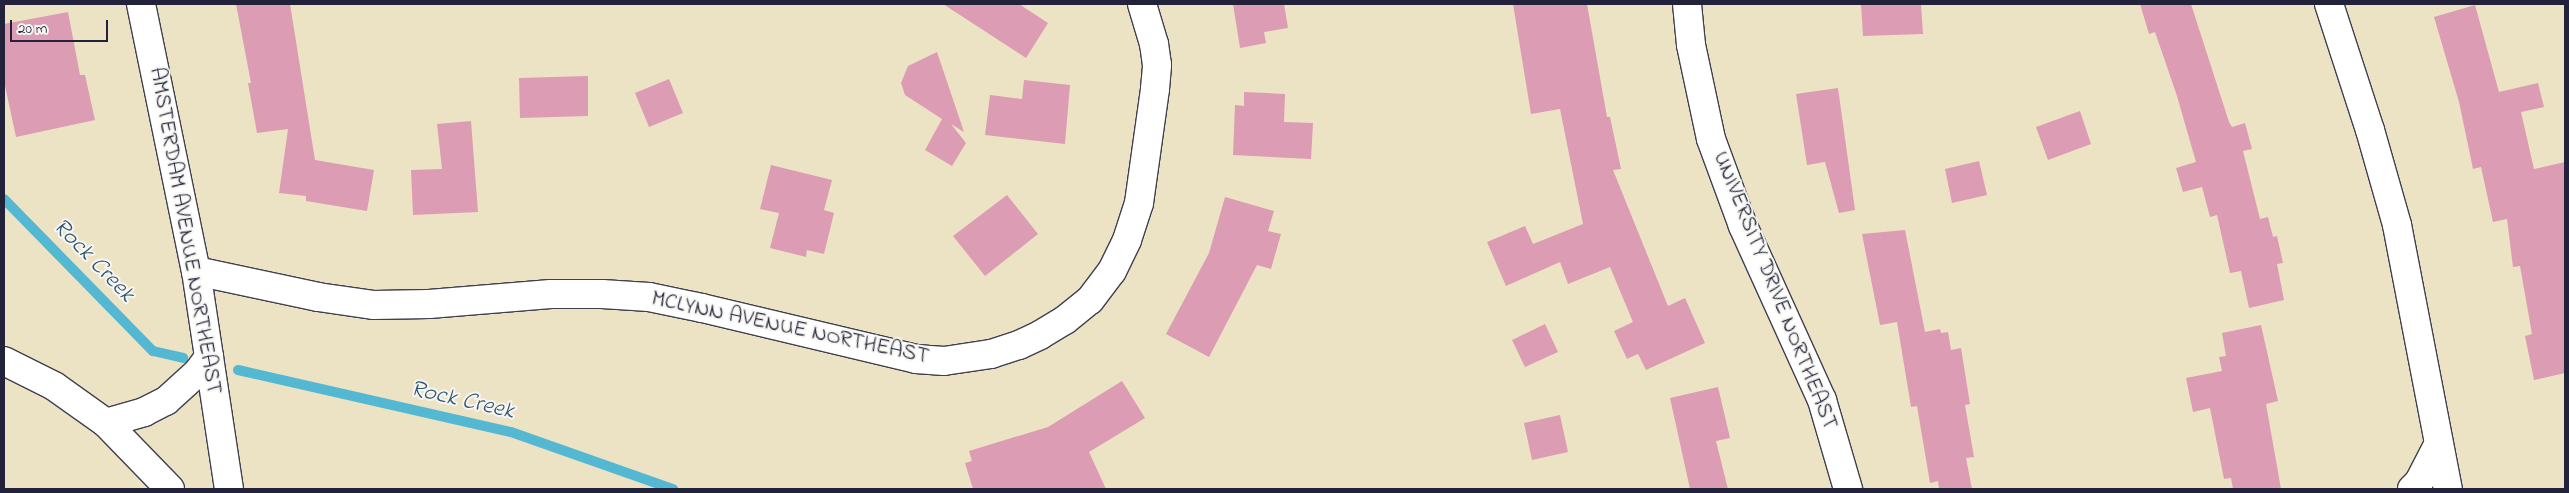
<!DOCTYPE html>
<style>
body{margin:0}
#map{position:relative;width:2569px;height:493px;overflow:hidden;background:#ece3c5;font-family:"Indie Flower",sans-serif}
div>[style]{position:absolute}
[style*='--x']{left:calc(var(--x)*1px);top:calc(var(--y)*1px);width:calc(var(--w)*1px);rotate:calc(var(--a)*1deg)}
.stream>*{height:10px;margin:-5px;padding:0 5px;transform-origin:5px;border-radius:5px;background:#55b8d3}
.building>*{inset:0;background:#dc9cb4}
.roads{filter:drop-shadow(1px 0 #403f50) drop-shadow(-1px 0 #403f50) drop-shadow(0 1px #403f50) drop-shadow(0 -1px #403f50)}
.street>*{height:28px;margin:-14px;padding:0 14px;transform-origin:14px;border-radius:14px;background:#fff}
span{translate:-50% -50%;white-space:nowrap;text-align:center;line-height:1.15;-webkit-text-stroke:4px #f6f6f2;paint-order:stroke}
.street-label{font-size:22px;color:#22223b}
.water-label{font-size:24px;color:#345670;font-style:italic}
.frame{position:absolute;inset:0;border:5px solid #22223b;pointer-events:none}
.scale{position:absolute;left:10px;top:20px;width:98px;height:22px;box-sizing:border-box;border:2px solid #22223b;border-top:0;padding-left:6px;font-size:15px;line-height:18px;white-space:nowrap;color:#22223b;-webkit-text-stroke:4px #f6f6f2;paint-order:stroke}
</style>
<div id="map">
<div class="stream">
<i style="--x:4;--y:199;--w:213;--a:45.6"></i>
<i style="--x:153;--y:351;--w:31;--a:13"></i>
<i style="--x:238;--y:370;--w:280;--a:12.8"></i>
<i style="--x:511;--y:432;--w:172;--a:19.4"></i>
</div>
<div class="building">
<i style="clip-path:polygon(236px 4px,290px 4px,315px 160px,374px 170px,367px 211px,306px 201px,306px 196px,279px 193px,288px 129px,257px 133px,248px 83px,251px 83px)"></i>
<i style="clip-path:polygon(943px 4px,1019px 4px,1048px 23px,1026px 58px)"></i>
<i style="clip-path:polygon(1233px 4px,1284px 4px,1288px 28px,1264px 32px,1266px 43px,1240px 48px)"></i>
<i style="clip-path:polygon(1513px 4px,1587px 4px,1607px 117px,1610px 117px,1621px 169px,1613px 170px,1668px 306px,1685px 298px,1705px 343px,1646px 370px,1638px 354px,1627px 359px,1614px 331px,1633px 322px,1610px 267px,1568px 284px,1560px 262px,1506px 286px,1487px 242px,1525px 226px,1533px 244px,1583px 224px,1560px 109px,1531px 114px)"></i>
<i style="clip-path:polygon(1861px 4px,1921px 4px,1923px 34px,1863px 36px)"></i>
<i style="clip-path:polygon(2140px 4px,2191px 4px,2229px 122px,2232px 127px,2245px 123px,2252px 149px,2243px 151px,2260px 219px,2268px 217px,2273px 237px,2277px 236px,2283px 263px,2277px 264px,2284px 300px,2249px 308px,2241px 271px,2230px 273px,2217px 215px,2210px 217px,2202px 187px,2183px 192px,2176px 168px,2196px 162px,2177px 96px,2155px 32px,2149px 34px)"></i>
<i style="clip-path:polygon(2475px 5px,2499px 92px,2538px 83px,2544px 107px,2521px 112px,2534px 169px,2565px 162px,2565px 373px,2534px 380px,2525px 336px,2532px 334px,2520px 266px,2513px 267px,2507px 219px,2493px 222px,2481px 167px,2473px 169px,2459px 102px,2434px 17px)"></i>
<i style="clip-path:polygon(68px 12px,80px 75px,85px 75px,95px 120px,16px 137px,4px 81px,4px 24px)"></i>
<i style="clip-path:polygon(937px 52px,964px 132px,951px 124px,966px 143px,952px 166px,925px 150px,942px 119px,905px 95px,901px 83px,908px 66px)"></i>
<i style="clip-path:polygon(588px 76px,588px 116px,520px 118px,519px 78px)"></i>
<i style="clip-path:polygon(669px 79px,683px 113px,649px 127px,635px 93px)"></i>
<i style="clip-path:polygon(1024px 80px,1070px 85px,1065px 144px,985px 135px,990px 95px,1022px 99px)"></i>
<i style="clip-path:polygon(1838px 88px,1855px 210px,1839px 213px,1825px 162px,1807px 165px,1796px 94px)"></i>
<i style="clip-path:polygon(1244px 92px,1285px 94px,1284px 122px,1313px 123px,1311px 159px,1233px 155px,1235px 105px,1244px 106px)"></i>
<i style="clip-path:polygon(2080px 111px,2091px 144px,2048px 160px,2036px 127px)"></i>
<i style="clip-path:polygon(471px 121px,478px 212px,413px 215px,411px 170px,442px 169px,437px 124px)"></i>
<i style="clip-path:polygon(1979px 161px,1987px 195px,1952px 203px,1945px 169px)"></i>
<i style="clip-path:polygon(771px 165px,832px 180px,824px 210px,834px 213px,824px 254px,807px 250px,806px 257px,770px 248px,779px 213px,760px 209px)"></i>
<i style="clip-path:polygon(1007px 195px,1038px 234px,985px 276px,953px 236px)"></i>
<i style="clip-path:polygon(1225px 197px,1274px 211px,1268px 231px,1281px 234px,1271px 269px,1257px 265px,1209px 357px,1166px 334px,1209px 253px)"></i>
<i style="clip-path:polygon(1905px 230px,1925px 332px,1940px 329px,1941px 333px,1948px 332px,1951px 350px,1961px 348px,1970px 404px,1965px 405px,1974px 457px,1966px 458px,1972px 489px,1939px 489px,1938px 481px,1930px 483px,1917px 406px,1911px 407px,1897px 322px,1880px 325px,1862px 234px)"></i>
<i style="clip-path:polygon(1545px 324px,1558px 352px,1525px 367px,1512px 340px)"></i>
<i style="clip-path:polygon(2261px 325px,2278px 401px,2266px 404px,2281px 489px,2233px 489px,2231px 478px,2224px 479px,2210px 408px,2193px 412px,2186px 378px,2222px 371px,2219px 357px,2226px 356px,2222px 333px)"></i>
<i style="clip-path:polygon(1122px 381px,1145px 418px,1089px 452px,1106px 489px,973px 489px,965px 463px,972px 461px,969px 451px,1048px 427px)"></i>
<i style="clip-path:polygon(1718px 387px,1730px 438px,1716px 441px,1728px 489px,1690px 489px,1670px 398px)"></i>
<i style="clip-path:polygon(1560px 415px,1568px 452px,1532px 460px,1524px 423px)"></i>
</div>
<div class="roads">
<div class="street">
<i style="--x:141;--y:4;--w:273;--a:78.4"></i>
<i style="--x:196;--y:271;--w:220;--a:81.4"></i>
<i style="--x:1687;--y:4;--w:41;--a:84.4"></i>
<i style="--x:1691;--y:45;--w:96;--a:78"></i>
<i style="--x:1711;--y:139;--w:93;--a:69.8"></i>
<i style="--x:1743;--y:226;--w:191;--a:65.6"></i>
<i style="--x:1822;--y:400;--w:93;--a:73.7"></i>
<i style="--x:2329;--y:4;--w:133;--a:72"></i>
<i style="--x:2370;--y:130;--w:99;--a:74.1"></i>
<i style="--x:2397;--y:225;--w:269;--a:79.1"></i>
<i style="--x:196;--y:271;--w:125;--a:12"></i>
<i style="--x:318;--y:297;--w:57;--a:8.1"></i>
<i style="--x:374;--y:305;--w:55;--a:-1"></i>
<i style="--x:429;--y:304;--w:122;--a:-4.7"></i>
<i style="--x:551;--y:294;--w:51;--a:0"></i>
<i style="--x:602;--y:294;--w:47;--a:3.7"></i>
<i style="--x:649;--y:297;--w:54;--a:11.7"></i>
<i style="--x:702;--y:308;--w:220;--a:13.4"></i>
<i style="--x:916;--y:359;--w:28;--a:4"></i>
<i style="--x:944;--y:361;--w:48;--a:-8.5"></i>
<i style="--x:991;--y:354;--w:29;--a:-18"></i>
<i style="--x:1019;--y:345;--w:23;--a:-25"></i>
<i style="--x:1040;--y:335;--w:29;--a:-31"></i>
<i style="--x:1065;--y:320;--w:32;--a:-39"></i>
<i style="--x:1090;--y:300;--w:36;--a:-53"></i>
<i style="--x:1112;--y:271;--w:34;--a:-64"></i>
<i style="--x:1127;--y:240;--w:39;--a:-72"></i>
<i style="--x:1139;--y:203;--w:115;--a:-82"></i>
<i style="--x:1155;--y:89;--w:24;--a:-85"></i>
<i style="--x:1157;--y:65;--w:21;--a:-98"></i>
<i style="--x:1154;--y:44;--w:42;--a:-106.7"></i>
<i style="--x:4;--y:361;--w:56;--a:26.6"></i>
<i style="--x:54;--y:386;--w:64;--a:35.4"></i>
<i style="--x:106;--y:423;--w:92;--a:45.9"></i>
<i style="--x:106;--y:423;--w:40;--a:-16"></i>
<i style="--x:144;--y:412;--w:25;--a:-27"></i>
<i style="--x:166;--y:401;--w:43;--a:-42.2"></i>
<i style="--x:198;--y:372;--w:19;--a:-54"></i>
<i style="--x:2412;--y:489;--w:10;--a:-45"></i>
<i style="--x:2419;--y:482;--w:42;--a:-62.8"></i>
</div>
</div>
<div class="street-label">
<span style="left:184px;top:231px;rotate:80deg">AMSTERDAM AVENUE NORTHEAST</span>
<span style="left:1774px;top:291px;rotate:68deg">UNIVERSITY DRIVE NORTHEAST</span>
<span style="left:790px;top:329px;rotate:12deg">MCLYNN AVENUE NORTHEAST</span>
</div>
<div class="water-label">
<span style="left:93px;top:261px;rotate:46deg">Rock Creek</span>
<span style="left:462px;top:401px;rotate:13deg">Rock Creek</span>
</div>
<div class="frame"></div>
<div class="scale">20 m</div>
</div>
